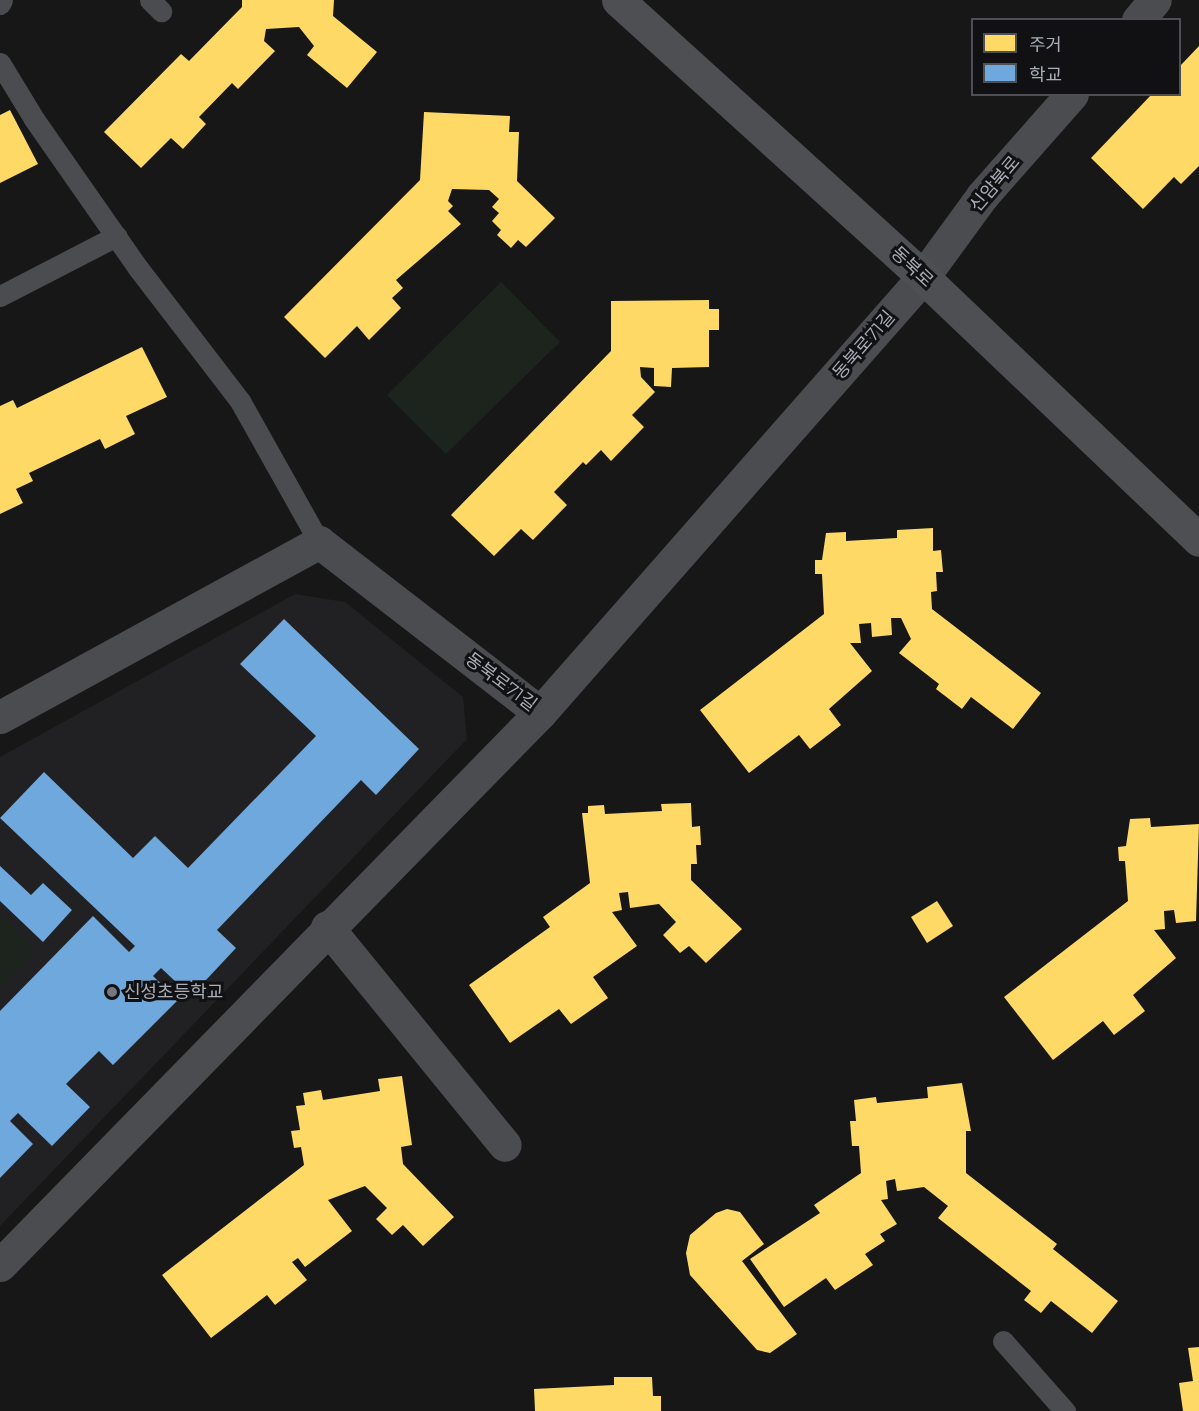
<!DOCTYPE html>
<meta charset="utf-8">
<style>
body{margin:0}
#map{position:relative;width:1199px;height:1411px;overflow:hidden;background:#171717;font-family:Montserrat,"Noto Sans KR",sans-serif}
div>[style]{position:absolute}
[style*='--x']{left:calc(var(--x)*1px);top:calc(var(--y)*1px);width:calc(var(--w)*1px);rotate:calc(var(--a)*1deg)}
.built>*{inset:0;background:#212123}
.green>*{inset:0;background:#1d241e}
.homes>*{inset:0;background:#ffd966}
.schools>*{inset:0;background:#6fa8dc}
.service>*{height:21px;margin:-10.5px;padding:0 10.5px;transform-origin:10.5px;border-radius:10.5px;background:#4b4c50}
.minor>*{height:33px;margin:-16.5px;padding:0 16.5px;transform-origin:16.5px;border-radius:16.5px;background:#4b4c50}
.tertiary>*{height:33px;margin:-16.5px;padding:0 16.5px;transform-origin:16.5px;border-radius:16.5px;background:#4b4c50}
.primary>*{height:33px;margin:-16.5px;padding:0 16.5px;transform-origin:16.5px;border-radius:16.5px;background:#4d4f52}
.dots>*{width:16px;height:16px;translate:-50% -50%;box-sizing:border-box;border:3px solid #111113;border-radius:50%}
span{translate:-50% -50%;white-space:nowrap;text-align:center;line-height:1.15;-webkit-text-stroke:6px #111113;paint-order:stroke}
.street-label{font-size:18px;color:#a8adb8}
.poi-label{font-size:18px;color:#a8adb8}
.left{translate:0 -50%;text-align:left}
.legend{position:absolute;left:971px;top:18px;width:210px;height:78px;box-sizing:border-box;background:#111113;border:2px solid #4d4f55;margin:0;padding:8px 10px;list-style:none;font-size:18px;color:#a8adb8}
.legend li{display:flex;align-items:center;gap:12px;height:30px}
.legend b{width:30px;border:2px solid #4d4f55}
</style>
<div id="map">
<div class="built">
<i style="clip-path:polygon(295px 594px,345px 602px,463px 697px,467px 739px,0 1226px,0 757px)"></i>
</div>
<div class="green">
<i style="clip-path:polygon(501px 282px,560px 342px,446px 454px,387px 395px)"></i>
<i style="clip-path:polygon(0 914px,36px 949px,0 988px)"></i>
</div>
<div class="homes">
<i style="clip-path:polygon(242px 0,334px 0,333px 16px,377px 52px,347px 88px,307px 55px,314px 46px,299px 27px,266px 29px,264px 41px,275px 51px,238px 89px,232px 83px,199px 117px,206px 124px,183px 149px,171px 138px,141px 168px,104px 132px,181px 54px,189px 61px,242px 7px)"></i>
<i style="clip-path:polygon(1199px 46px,1199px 166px,1181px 184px,1174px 177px,1143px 209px,1091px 158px,1152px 94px,1180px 94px,1180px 66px)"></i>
<i style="clip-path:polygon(10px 110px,38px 164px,0 183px,0 115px)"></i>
<i style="clip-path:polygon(424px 112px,510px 116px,509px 132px,519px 132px,517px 181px,555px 218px,526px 247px,518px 240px,511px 248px,497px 235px,501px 230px,492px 221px,499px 213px,492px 207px,499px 199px,489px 190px,452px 189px,448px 201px,453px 206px,448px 211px,461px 224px,396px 280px,403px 288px,392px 298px,401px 308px,369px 340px,357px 326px,325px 358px,284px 317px,420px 180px)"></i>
<i style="clip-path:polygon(709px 300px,709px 309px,719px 309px,719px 330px,709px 330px,709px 367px,672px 368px,671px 387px,654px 386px,654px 368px,640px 367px,641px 377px,655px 392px,632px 415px,644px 427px,611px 461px,601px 450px,586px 465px,583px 462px,554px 492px,567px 505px,533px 540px,521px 529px,494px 556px,451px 515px,611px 351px,611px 301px)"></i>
<i style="clip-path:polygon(142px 347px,167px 397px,126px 416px,135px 434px,105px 449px,100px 439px,29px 473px,33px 481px,16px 489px,23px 503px,0 514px,0 406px,13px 400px,17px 408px)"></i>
<i style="clip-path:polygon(933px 528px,933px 551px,941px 550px,943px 572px,936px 572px,937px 591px,931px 592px,932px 609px,1041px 693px,1013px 729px,971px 697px,962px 709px,936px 689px,939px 684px,899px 653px,911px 639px,901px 618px,891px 618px,892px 635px,872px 637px,871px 623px,859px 624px,861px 643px,850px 643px,872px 671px,829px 709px,841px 725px,810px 749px,799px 735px,749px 773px,700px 710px,824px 614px,822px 574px,815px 574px,815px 560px,822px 560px,826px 533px,846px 532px,846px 541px,897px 538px,897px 530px)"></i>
<i style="clip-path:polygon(691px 803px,692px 827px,700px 826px,701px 845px,696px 845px,697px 864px,691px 864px,691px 880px,742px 929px,706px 963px,689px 946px,680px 953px,663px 935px,676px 922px,659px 904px,630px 908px,628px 892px,619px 893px,622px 910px,612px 912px,637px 946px,593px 977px,608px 998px,571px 1024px,559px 1009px,510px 1043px,469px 985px,550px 927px,543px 917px,590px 883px,582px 813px,588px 813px,588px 806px,604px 805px,605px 814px,662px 811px,661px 804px)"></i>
<i style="clip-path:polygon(1150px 818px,1151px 827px,1199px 824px,1196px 921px,1176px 923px,1174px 910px,1164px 911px,1165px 929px,1154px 930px,1176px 958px,1133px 995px,1145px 1011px,1114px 1035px,1103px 1021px,1053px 1060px,1004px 997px,1128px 901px,1125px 861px,1119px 861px,1118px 847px,1126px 846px,1130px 819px)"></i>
<i style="clip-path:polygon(937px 901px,953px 926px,927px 943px,911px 917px)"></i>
<i style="clip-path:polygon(402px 1076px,412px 1145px,401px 1147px,403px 1164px,454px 1217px,423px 1246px,403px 1225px,392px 1235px,376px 1219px,387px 1208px,365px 1186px,328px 1200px,352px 1231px,305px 1267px,298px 1258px,292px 1262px,307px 1280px,275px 1305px,267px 1295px,211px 1338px,162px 1275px,304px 1165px,301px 1147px,294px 1148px,291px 1131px,300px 1130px,296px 1106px,305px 1105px,303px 1093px,321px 1090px,323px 1100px,380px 1091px,378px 1079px)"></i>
<i style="clip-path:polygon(962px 1083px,971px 1131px,966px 1131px,966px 1173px,1057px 1244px,1053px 1249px,1118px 1301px,1092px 1333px,1051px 1301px,1041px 1313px,1024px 1300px,1031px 1291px,938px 1218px,948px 1206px,924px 1187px,897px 1191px,895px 1179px,886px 1181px,888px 1199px,881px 1200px,897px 1224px,880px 1234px,885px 1241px,865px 1254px,873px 1265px,835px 1290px,826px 1278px,784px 1307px,750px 1259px,820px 1213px,814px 1205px,861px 1173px,859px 1146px,852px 1146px,850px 1121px,856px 1121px,854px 1100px,876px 1097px,877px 1103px,928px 1098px,927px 1087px)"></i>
<i style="clip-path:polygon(727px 1209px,740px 1212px,764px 1244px,742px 1261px,797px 1334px,770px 1353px,757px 1350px,690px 1275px,686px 1253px,690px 1235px,716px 1213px)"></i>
<i style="clip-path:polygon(1199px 1347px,1199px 1411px,1183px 1411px,1179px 1383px,1193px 1381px,1188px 1348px)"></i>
<i style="clip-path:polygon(614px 1377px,652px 1377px,653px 1396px,661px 1396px,661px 1411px,535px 1411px,534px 1389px,614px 1385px)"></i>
</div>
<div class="schools">
<i style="clip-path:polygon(284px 619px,419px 749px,376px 795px,361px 780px,217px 930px,236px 948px,191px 996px,161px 968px,153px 976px,178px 1000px,113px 1065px,99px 1051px,66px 1084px,90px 1107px,52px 1146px,18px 1113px,10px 1121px,33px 1144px,0 1178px,0 1011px,93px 916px,129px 952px,135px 946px,0 818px,44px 772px,133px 858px,155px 836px,188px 868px,316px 736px,240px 664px)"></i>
<i style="clip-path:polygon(0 866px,31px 895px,43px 883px,72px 910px,43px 942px,0 901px)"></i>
</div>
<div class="service">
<i style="--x:150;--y:0;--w:16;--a:45"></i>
<i style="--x:0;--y:4;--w:4;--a:-63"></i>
<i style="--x:0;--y:63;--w:66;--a:58.7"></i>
<i style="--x:34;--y:119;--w:182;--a:55.1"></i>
<i style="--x:138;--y:268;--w:168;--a:52.5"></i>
<i style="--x:240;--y:401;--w:162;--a:60.7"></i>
<i style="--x:0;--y:296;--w:131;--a:-27.3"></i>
<i style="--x:1003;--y:1341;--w:94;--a:48.5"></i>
</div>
<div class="minor">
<i style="--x:0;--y:717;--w:364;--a:-28.7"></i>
<i style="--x:319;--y:542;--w:279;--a:37.7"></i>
<i style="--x:540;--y:713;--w:580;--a:-48.7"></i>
<i style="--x:327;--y:927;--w:281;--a:50.8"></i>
<i style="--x:0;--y:1265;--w:772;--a:-45.63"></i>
</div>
<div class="tertiary">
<i style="--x:1138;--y:20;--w:26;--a:-50"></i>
<i style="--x:923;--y:277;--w:100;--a:-53.9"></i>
<i style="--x:982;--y:196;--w:136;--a:-48.6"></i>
</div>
<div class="primary">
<i style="--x:618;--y:0;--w:412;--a:42.2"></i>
<i style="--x:923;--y:277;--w:381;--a:43.6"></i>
</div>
<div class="dots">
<i style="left:112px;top:992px;background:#757880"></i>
</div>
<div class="street-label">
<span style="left:995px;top:184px;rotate:-50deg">신암북로</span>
<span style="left:912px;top:267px;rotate:43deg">동북로</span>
<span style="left:864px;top:345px;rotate:-49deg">동북로71길</span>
<span style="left:501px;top:682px;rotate:37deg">동북로71길</span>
</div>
<div class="poi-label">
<span class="left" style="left:124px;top:992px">신성초등학교</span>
</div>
<ul class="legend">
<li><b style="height:16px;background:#ffd966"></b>주거</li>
<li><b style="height:16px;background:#6fa8dc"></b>학교</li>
</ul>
</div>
